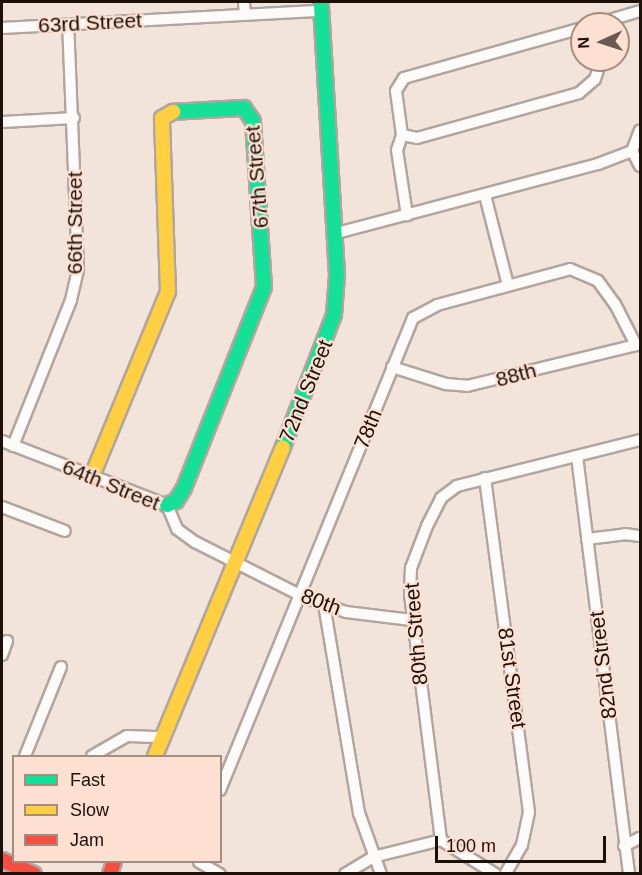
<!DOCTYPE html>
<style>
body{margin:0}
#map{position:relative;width:642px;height:875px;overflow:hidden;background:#f3e4db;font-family:Helvetica,sans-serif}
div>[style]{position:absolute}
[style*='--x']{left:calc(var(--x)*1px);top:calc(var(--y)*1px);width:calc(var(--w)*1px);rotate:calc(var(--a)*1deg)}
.roads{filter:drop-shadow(2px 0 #b2a59e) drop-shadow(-2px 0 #b2a59e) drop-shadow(0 2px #b2a59e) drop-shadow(0 -2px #b2a59e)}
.street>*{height:10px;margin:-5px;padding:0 5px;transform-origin:5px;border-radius:5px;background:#fdfbfa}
.fast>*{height:14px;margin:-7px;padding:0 7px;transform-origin:7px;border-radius:7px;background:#16e098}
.slow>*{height:14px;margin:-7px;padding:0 7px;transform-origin:7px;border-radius:7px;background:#ffcf43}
.jam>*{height:14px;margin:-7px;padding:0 7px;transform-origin:7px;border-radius:7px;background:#f24e42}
span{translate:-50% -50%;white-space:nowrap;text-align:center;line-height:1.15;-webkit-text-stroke:4.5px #fde0d1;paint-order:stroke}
.street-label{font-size:21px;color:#1c1009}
.frame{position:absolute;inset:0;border:3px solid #1c1009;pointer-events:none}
.legend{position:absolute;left:12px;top:755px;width:210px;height:108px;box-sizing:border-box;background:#fde0d1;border:2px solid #a38d81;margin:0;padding:8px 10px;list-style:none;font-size:18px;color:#1c1009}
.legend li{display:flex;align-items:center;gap:12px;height:30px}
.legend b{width:30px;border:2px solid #a38d81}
.north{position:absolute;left:570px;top:12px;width:60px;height:60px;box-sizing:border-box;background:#fde0d1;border:2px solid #a38d81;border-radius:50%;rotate:267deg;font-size:16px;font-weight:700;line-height:24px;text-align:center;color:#1c1009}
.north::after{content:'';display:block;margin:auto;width:21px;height:27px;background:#675a52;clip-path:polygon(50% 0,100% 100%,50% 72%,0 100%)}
.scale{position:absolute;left:435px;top:836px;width:171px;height:27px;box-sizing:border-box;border:3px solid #1c1009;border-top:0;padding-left:8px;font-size:18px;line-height:21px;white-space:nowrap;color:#1c1009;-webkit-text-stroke:4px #fde0d1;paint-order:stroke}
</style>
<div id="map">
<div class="roads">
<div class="street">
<i style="--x:244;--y:2;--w:13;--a:86"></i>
<i style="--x:596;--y:24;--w:46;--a:-16.5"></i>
<i style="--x:2;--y:28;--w:319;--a:-3.1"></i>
<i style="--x:582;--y:28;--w:185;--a:164.3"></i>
<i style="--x:404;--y:78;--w:15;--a:122"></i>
<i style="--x:396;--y:91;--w:44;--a:82.2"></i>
<i style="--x:402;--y:135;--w:15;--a:11"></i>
<i style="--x:417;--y:138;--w:168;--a:-15.5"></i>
<i style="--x:579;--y:93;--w:21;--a:-41"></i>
<i style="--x:595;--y:79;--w:20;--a:-72"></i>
<i style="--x:2;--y:122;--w:72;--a:-3.2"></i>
<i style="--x:402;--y:135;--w:16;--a:108"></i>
<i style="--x:397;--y:150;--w:66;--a:81.3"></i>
<i style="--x:632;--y:151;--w:22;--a:-69"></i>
<i style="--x:632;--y:151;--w:17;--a:62"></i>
<i style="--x:485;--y:195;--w:93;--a:75.7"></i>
<i style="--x:333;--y:234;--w:274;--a:-14.8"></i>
<i style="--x:598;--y:164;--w:36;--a:-21"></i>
<i style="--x:392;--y:367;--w:57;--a:17.5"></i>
<i style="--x:446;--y:384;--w:21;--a:5"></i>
<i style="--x:467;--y:386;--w:178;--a:-13.6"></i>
<i style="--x:2;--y:441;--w:177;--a:21.2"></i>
<i style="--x:167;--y:505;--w:26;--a:67"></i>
<i style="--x:177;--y:529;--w:22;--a:36"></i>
<i style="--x:195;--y:542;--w:120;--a:26.8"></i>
<i style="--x:302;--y:596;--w:47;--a:20"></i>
<i style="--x:346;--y:612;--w:66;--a:6.9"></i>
<i style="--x:13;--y:446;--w:157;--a:-68.3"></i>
<i style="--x:71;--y:300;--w:31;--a:-77"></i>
<i style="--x:78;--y:270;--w:245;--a:-92.3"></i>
<i style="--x:577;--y:456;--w:421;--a:82.9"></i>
<i style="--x:485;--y:478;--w:337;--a:82.5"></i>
<i style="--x:529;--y:812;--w:34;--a:102"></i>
<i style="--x:522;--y:845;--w:34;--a:120"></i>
<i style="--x:2;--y:507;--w:67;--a:20.9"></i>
<i style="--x:587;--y:539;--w:38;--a:-7"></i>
<i style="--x:625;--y:534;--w:15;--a:8"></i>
<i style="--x:324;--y:604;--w:212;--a:80.5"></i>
<i style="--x:359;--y:813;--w:65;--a:70.2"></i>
<i style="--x:2;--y:655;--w:15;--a:-70"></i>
<i style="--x:25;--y:756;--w:96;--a:-68"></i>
<i style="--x:92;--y:756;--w:40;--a:-29.7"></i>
<i style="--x:127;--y:736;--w:36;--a:2"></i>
<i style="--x:220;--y:790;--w:510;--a:-67.76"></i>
<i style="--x:413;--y:318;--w:27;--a:-28"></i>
<i style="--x:437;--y:305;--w:138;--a:-15.1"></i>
<i style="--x:570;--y:269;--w:30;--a:23"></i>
<i style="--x:598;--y:281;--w:29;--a:54"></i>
<i style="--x:615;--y:304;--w:46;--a:62.9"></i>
<i style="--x:441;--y:840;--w:247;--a:-97.2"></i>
<i style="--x:410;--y:595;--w:27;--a:-88"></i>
<i style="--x:411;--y:568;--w:45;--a:-69.1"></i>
<i style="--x:427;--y:526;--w:31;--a:-63"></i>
<i style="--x:441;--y:498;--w:20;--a:-37"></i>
<i style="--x:457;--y:486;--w:189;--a:-14.1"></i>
<i style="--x:624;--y:846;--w:18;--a:-27"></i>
<i style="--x:199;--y:862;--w:24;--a:30"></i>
<i style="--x:345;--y:874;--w:33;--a:-31"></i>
<i style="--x:373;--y:857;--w:70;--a:-14"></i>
<i style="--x:441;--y:840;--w:64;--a:32.2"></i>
</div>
<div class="fast">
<i style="--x:283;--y:447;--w:142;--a:-68.9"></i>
<i style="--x:334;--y:315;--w:40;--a:-85.7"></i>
<i style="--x:337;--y:275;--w:273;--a:-93.4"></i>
<i style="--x:167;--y:505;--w:10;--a:-24"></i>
<i style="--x:176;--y:501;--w:15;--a:-58"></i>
<i style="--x:184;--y:488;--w:216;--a:-68.3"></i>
<i style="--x:264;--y:287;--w:166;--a:-93.8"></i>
<i style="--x:253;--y:121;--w:16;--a:-125"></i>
<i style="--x:244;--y:108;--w:71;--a:176.8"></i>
</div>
<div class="slow">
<i style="--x:92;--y:476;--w:199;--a:-67.6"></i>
<i style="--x:168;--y:292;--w:174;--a:-92"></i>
<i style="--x:162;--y:118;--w:13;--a:-29"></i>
<i style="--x:155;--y:756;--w:334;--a:-67.5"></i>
</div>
<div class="jam">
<i style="--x:2;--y:860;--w:35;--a:24"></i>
<i style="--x:110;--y:874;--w:13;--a:-72"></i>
</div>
</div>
<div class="street-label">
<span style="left:90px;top:23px;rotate:-3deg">63rd Street</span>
<span style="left:257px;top:177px;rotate:-95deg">67th Street</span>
<span style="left:75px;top:223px;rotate:-90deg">66th Street</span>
<span style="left:516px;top:375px;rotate:-15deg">88th</span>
<span style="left:306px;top:391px;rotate:-68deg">72nd Street</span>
<span style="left:368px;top:429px;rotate:-68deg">78th</span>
<span style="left:111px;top:485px;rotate:22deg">64th Street</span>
<span style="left:321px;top:602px;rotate:21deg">80th</span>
<span style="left:416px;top:634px;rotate:-95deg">80th Street</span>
<span style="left:603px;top:665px;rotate:-97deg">82nd Street</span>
<span style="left:512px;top:678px;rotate:82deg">81st Street</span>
</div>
<div class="frame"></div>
<ul class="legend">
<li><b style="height:8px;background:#16e098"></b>Fast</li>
<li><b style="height:8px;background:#ffcf43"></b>Slow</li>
<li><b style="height:8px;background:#f24e42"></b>Jam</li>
</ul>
<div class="north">N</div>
<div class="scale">100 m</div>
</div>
